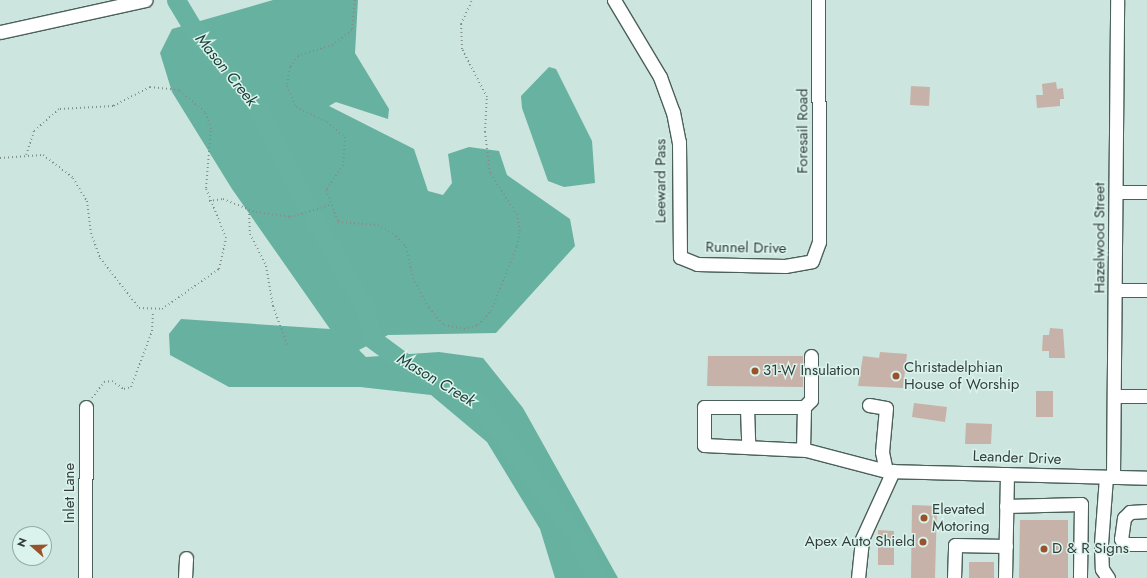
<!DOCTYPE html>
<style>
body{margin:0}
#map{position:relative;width:1147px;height:578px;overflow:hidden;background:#cde5df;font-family:Jost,sans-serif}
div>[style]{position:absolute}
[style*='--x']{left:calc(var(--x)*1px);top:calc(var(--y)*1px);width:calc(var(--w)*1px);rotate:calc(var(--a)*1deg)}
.forest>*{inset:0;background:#67b1a0}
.water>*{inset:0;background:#67b2a0}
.river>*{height:19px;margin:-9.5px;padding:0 9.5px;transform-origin:9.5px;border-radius:9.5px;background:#67b2a0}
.building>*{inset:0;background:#c6b2a8}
.path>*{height:2px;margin-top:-1px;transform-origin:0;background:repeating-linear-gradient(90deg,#7f908c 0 1px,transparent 0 4px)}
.roads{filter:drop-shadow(1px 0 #4b605a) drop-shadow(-1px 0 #4b605a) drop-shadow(0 1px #4b605a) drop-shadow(0 -1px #4b605a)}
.minor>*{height:13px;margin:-6.5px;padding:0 6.5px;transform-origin:6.5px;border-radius:6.5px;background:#fff}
.dots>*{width:11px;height:11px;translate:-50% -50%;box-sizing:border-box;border:2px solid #daf3ec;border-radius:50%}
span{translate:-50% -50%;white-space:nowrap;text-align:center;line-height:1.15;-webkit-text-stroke:3px #daf3ec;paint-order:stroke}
.street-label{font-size:15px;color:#333d3a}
.poi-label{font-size:15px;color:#333d3a}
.left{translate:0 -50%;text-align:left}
.right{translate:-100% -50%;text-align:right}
.water-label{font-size:16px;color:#1b3f37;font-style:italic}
.north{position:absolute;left:12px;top:526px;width:40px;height:40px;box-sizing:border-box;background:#daf3ec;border:1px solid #97aaa5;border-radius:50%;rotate:290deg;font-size:11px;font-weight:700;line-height:16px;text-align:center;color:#333d3a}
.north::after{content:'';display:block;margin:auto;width:14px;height:18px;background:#99532a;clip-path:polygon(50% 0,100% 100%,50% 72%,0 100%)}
</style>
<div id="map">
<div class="forest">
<i style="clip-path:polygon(273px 0,358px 0,355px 53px,389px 109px,388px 119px,336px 102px,329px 106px,414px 149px,428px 191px,443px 195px,452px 183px,448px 154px,469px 147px,499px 151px,507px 175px,570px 219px,575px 246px,496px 333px,388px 335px,359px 350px,366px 357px,439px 352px,483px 358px,523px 408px,618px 578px,555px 578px,540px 529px,487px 442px,431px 395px,360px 387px,229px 387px,170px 355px,169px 334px,181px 319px,330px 329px,232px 189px,172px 92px,160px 53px,172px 29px)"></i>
</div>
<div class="water">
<i style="clip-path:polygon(549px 67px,556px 69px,592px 141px,595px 183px,564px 187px,548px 181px,522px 108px,521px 96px)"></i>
</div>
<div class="river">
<i style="--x:176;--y:0;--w:47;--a:59"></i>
<i style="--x:200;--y:40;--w:84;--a:48.9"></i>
<i style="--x:255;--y:103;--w:115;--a:63.2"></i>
<i style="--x:314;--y:220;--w:103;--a:59.7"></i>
<i style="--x:366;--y:309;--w:29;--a:80"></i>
<i style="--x:371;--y:338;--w:47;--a:36.4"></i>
<i style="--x:409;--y:366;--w:77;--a:27.9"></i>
<i style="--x:477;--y:402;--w:170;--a:53.6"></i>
<i style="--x:578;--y:539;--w:43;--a:65.2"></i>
</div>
<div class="building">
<i style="clip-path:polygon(1056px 82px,1057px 89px,1063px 88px,1064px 99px,1060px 99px,1060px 106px,1037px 108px,1036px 95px,1043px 95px,1042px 84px)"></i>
<i style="clip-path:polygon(911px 86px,930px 87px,929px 106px,910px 105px)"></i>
<i style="clip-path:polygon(1050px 328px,1063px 329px,1065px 358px,1049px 358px,1049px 351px,1042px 351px,1043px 335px,1049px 335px)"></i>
<i style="clip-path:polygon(880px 352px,907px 354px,903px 388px,858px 386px,863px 356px,879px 358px)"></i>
<i style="clip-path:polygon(708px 356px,803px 356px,803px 387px,707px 386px)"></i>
<i style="clip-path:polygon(1036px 391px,1053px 391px,1053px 417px,1036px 417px)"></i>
<i style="clip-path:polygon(914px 403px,947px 407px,945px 422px,912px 417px)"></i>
<i style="clip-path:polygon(966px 423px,992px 424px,991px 444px,965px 444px)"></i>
<i style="clip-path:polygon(912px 505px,937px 506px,935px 578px,911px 578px)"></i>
<i style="clip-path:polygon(1020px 520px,1068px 520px,1068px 578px,1019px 578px)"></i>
<i style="clip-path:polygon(878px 530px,894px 531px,894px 565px,878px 565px)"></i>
<i style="clip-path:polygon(969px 562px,994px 562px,994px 578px,969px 578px)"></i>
</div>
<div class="path">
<i style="--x:355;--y:0;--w:30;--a:96"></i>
<i style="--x:352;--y:30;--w:24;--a:142"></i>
<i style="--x:333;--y:45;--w:37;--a:163"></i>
<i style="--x:298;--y:56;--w:14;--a:126"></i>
<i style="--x:290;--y:67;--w:19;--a:99"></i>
<i style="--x:287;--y:86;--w:23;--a:67"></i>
<i style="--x:296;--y:107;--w:34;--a:26"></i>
<i style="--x:327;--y:122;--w:23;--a:40"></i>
<i style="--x:345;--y:137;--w:28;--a:94"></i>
<i style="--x:343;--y:165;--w:30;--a:124"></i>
<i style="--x:326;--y:190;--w:34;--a:69"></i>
<i style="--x:338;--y:222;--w:40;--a:4.3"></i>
<i style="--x:378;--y:225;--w:21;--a:31"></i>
<i style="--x:396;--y:236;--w:15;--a:48"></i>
<i style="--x:406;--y:247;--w:32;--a:77"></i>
<i style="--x:413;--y:278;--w:34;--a:62"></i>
<i style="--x:429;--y:308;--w:23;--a:49"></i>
<i style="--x:444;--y:325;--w:20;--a:11"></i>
<i style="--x:464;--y:329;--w:15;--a:-16"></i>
<i style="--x:478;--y:325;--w:19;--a:-47"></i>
<i style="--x:491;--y:311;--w:70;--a:-68.2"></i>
<i style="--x:517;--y:246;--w:15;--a:-79"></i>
<i style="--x:520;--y:231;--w:16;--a:-101"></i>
<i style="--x:517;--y:215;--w:50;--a:-122.7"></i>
<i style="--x:490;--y:173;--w:41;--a:-97"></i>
<i style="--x:485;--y:132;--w:35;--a:-87"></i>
<i style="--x:487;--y:97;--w:54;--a:-117.5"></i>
<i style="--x:462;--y:49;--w:25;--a:-92"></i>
<i style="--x:461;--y:24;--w:26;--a:-65"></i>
<i style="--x:0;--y:158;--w:43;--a:-4"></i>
<i style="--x:43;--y:155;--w:38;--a:37"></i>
<i style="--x:73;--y:178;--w:27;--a:59"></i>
<i style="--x:87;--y:201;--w:32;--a:83"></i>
<i style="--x:91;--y:233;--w:27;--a:70"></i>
<i style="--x:100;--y:258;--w:63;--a:52"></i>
<i style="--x:139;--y:308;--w:23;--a:2"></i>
<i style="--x:162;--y:309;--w:70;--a:-35.1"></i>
<i style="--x:219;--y:269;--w:32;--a:-77"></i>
<i style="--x:226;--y:238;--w:54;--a:-111.8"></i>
<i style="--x:206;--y:188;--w:59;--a:-85.2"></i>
<i style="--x:211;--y:129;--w:18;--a:-109"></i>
<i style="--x:205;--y:112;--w:34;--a:-140"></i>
<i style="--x:179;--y:90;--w:29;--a:-174"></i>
<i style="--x:150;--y:87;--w:42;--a:152.8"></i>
<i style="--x:113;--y:106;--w:54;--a:176.8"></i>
<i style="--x:59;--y:109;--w:33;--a:139"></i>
<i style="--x:34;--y:131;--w:25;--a:108"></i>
<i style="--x:209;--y:201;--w:14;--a:-8"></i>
<i style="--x:223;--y:199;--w:35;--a:22"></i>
<i style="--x:256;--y:212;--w:34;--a:8"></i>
<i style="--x:290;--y:217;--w:42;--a:-16.7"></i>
<i style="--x:249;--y:210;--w:24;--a:88"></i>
<i style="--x:250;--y:234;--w:36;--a:63"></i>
<i style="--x:266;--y:266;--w:41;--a:80.1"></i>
<i style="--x:273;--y:306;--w:44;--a:69.9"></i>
<i style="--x:92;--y:398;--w:20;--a:-53"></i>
<i style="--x:104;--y:382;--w:8;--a:-7"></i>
<i style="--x:112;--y:381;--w:14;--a:34"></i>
<i style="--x:124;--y:389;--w:7;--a:-16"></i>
<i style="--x:131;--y:387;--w:60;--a:-69.4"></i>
<i style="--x:152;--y:331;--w:20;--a:-87"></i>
</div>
<div class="roads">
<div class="minor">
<i style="--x:614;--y:0;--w:90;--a:59.1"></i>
<i style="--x:660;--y:77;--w:37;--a:70"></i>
<i style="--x:673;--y:112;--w:31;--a:79"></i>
<i style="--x:679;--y:142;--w:115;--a:89.5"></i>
<i style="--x:680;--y:257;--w:18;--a:22"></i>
<i style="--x:697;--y:264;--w:88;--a:1.3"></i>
<i style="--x:785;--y:266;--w:27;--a:-10"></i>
<i style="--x:812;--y:261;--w:20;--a:-70"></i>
<i style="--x:819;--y:242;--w:242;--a:-90.2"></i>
<i style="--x:0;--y:32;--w:149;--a:-12.4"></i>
<i style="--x:1117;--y:192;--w:30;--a:0"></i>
<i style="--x:1116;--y:290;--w:31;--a:0"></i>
<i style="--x:1115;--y:396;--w:32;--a:0"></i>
<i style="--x:869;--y:405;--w:17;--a:10"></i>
<i style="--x:886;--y:408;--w:44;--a:95.2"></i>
<i style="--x:882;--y:452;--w:19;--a:78"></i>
<i style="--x:804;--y:407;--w:10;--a:-45"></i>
<i style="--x:811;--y:400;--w:44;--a:-90"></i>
<i style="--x:747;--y:408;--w:38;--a:88"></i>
<i style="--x:803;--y:449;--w:42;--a:-88.6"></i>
<i style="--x:804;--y:407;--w:100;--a:180"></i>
<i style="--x:704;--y:407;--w:38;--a:90"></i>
<i style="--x:704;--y:445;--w:102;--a:2.8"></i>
<i style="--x:806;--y:450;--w:83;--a:14.7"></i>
<i style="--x:886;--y:471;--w:261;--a:1.5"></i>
<i style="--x:1106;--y:477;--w:67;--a:94.3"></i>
<i style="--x:1101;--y:544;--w:25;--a:88"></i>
<i style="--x:1102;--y:569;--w:11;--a:56"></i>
<i style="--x:1113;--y:477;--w:477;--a:-89.5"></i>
<i style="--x:1006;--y:506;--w:75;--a:-1.5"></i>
<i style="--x:1081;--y:504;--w:74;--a:90.8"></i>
<i style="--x:1147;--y:511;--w:17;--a:177"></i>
<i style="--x:1130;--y:512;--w:8;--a:135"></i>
<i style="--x:1124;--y:518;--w:21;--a:98"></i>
<i style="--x:1121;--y:539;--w:6;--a:51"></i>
<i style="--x:1125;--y:544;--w:22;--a:0"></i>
<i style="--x:85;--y:578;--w:171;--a:-89.7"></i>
<i style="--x:185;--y:578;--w:20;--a:-87"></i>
<i style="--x:858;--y:578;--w:39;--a:-84"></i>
<i style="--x:862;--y:539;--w:75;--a:-65.5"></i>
<i style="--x:954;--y:578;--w:33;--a:-88"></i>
<i style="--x:955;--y:545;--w:51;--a:1.1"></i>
<i style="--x:1005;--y:578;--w:104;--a:-88.9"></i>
</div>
</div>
<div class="dots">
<i style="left:755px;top:371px;background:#99532a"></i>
<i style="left:896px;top:376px;background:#99532a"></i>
<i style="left:924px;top:518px;background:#99532a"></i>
<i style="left:923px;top:542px;background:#99532a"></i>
<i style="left:1044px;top:549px;background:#99532a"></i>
</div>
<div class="street-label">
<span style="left:803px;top:131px;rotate:-90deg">Foresail Road</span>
<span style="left:661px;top:181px;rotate:-90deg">Leeward Pass</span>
<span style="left:1100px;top:238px;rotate:-90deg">Hazelwood Street</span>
<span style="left:746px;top:248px;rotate:1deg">Runnel Drive</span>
<span style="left:1017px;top:458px;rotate:2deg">Leander Drive</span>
<span style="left:70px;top:493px;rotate:-90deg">Inlet Lane</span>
</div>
<div class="poi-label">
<span class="left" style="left:904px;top:376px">Christadelphian<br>House of Worship</span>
<span class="left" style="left:763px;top:371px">31-W Insulation</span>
<span class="left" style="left:932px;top:518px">Elevated<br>Motoring</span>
<span class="right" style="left:915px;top:542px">Apex Auto Shield</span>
<span class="left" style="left:1052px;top:549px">D &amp; R Signs</span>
</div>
<div class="water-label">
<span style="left:226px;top:70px;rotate:51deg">Mason Creek</span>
<span style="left:436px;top:380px;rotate:31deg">Mason Creek</span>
</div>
<div class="north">N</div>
</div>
